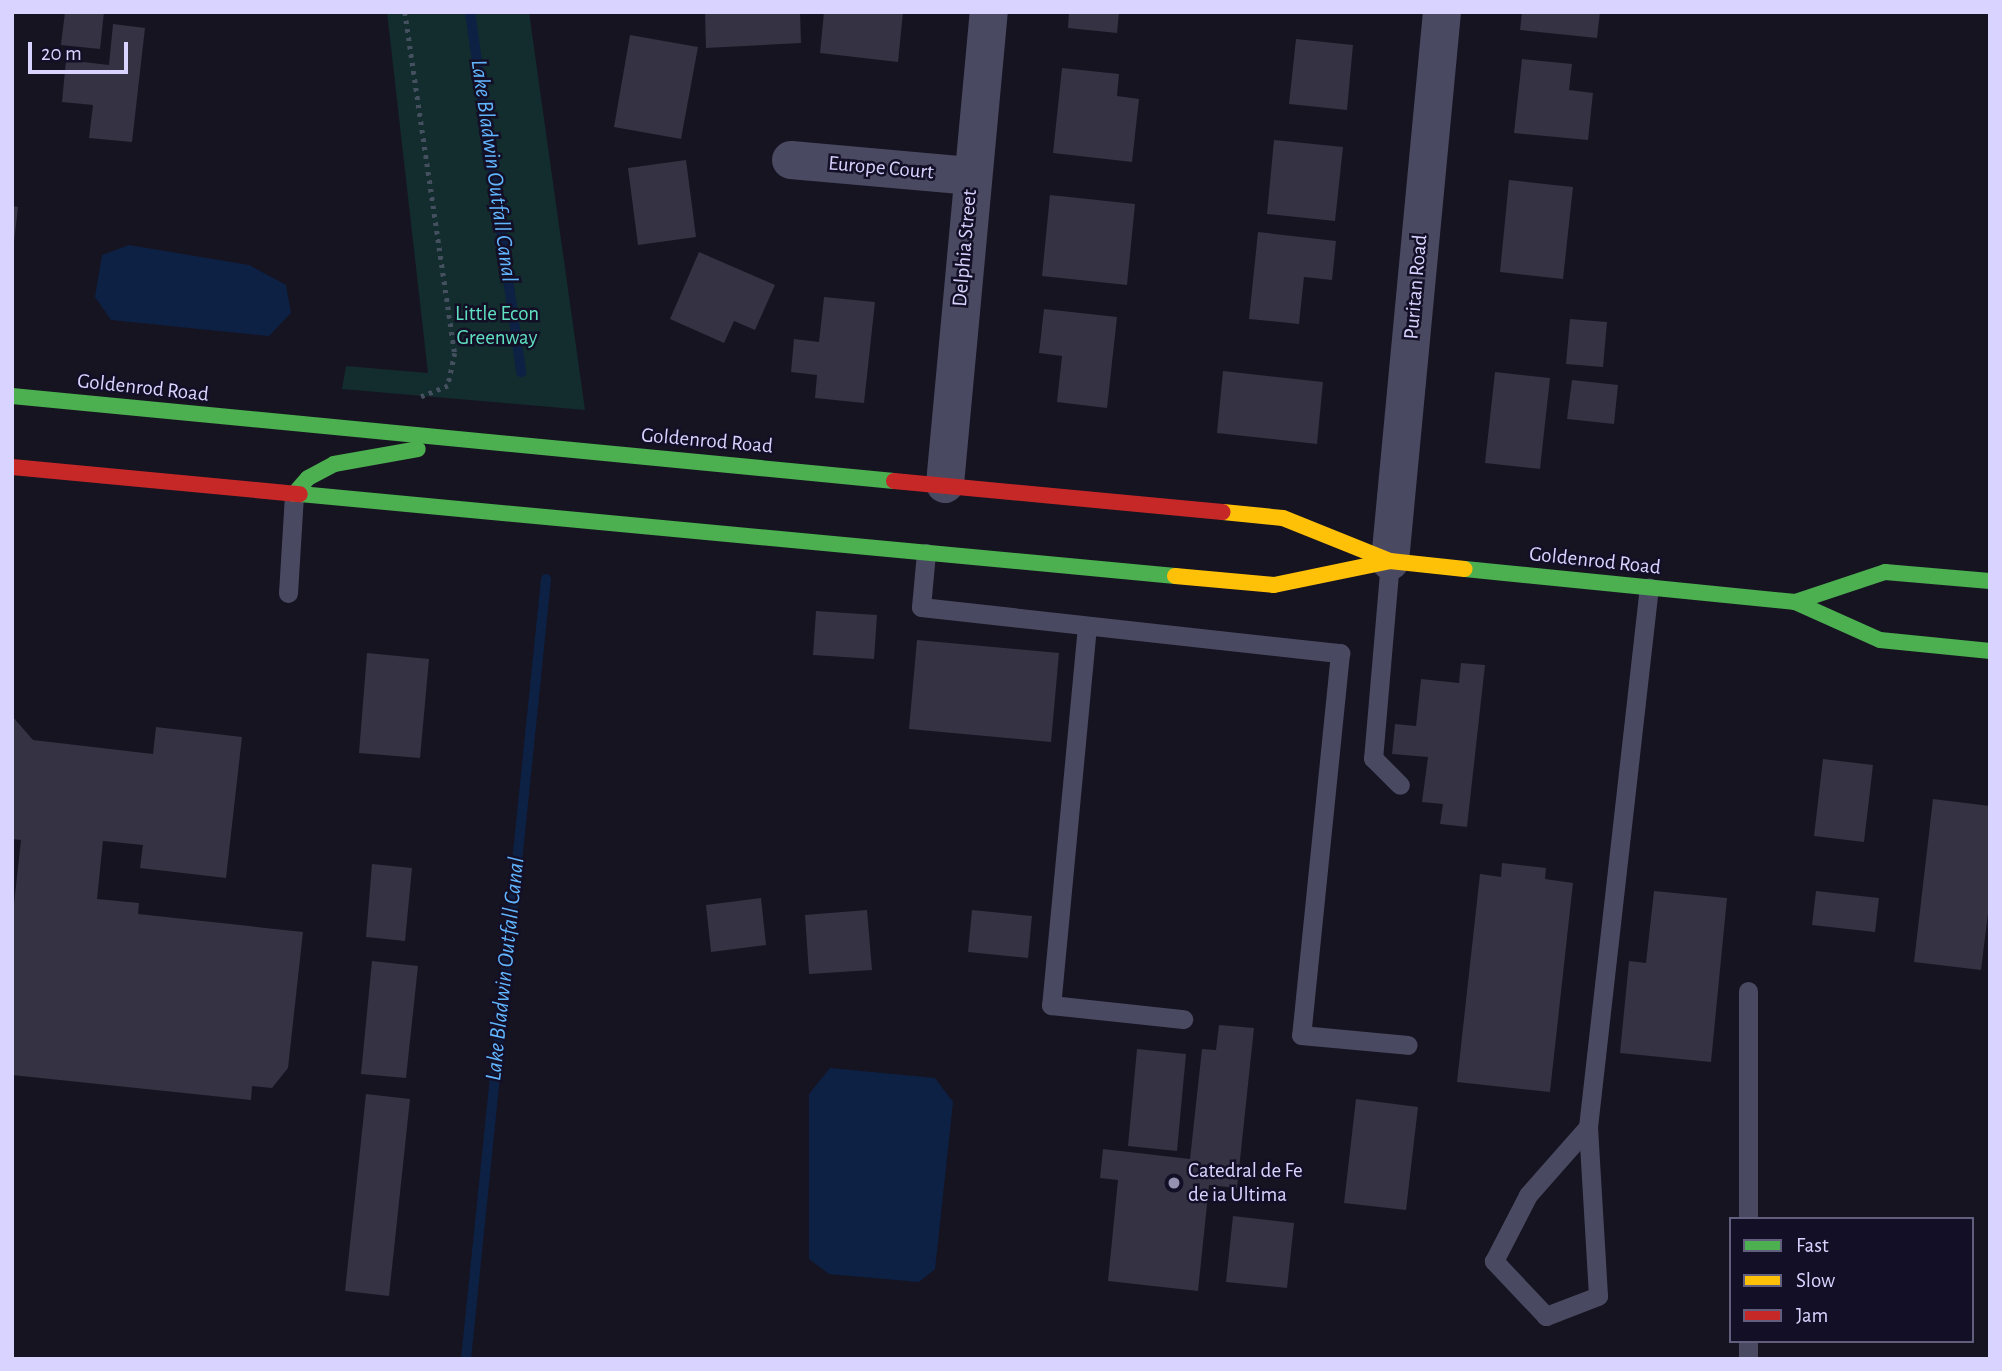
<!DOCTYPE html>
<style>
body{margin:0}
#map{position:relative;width:2002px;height:1371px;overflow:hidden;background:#161421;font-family:"Alegreya Sans",sans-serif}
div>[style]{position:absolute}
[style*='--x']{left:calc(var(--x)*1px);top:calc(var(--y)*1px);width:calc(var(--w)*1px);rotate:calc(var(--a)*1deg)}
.green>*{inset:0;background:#132c2d}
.water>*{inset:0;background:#0d2144}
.stream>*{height:10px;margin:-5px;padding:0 5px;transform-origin:5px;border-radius:5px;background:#0d2144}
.building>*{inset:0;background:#343243}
.path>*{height:4.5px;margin-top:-2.25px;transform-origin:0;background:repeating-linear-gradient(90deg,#44505f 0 3.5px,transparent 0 8.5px)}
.lane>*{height:19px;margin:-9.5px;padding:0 9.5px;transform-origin:9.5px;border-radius:9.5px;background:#4a4962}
.street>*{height:38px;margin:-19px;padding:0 19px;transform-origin:19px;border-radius:19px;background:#4a4962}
.fast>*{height:16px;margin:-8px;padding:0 8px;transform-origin:8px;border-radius:8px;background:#4caf50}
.slow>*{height:16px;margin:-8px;padding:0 8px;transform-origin:8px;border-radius:8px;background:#ffc107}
.jam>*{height:16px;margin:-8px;padding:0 8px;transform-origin:8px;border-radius:8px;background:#c62828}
.dots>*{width:19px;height:19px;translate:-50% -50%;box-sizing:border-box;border:4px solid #130f26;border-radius:50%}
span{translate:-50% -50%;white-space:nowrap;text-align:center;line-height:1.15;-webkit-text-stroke:5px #130f26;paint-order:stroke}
.street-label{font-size:21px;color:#d9d4ff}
.park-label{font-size:21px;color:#5fe0c0}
.poi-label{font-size:21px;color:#d9d4ff}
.left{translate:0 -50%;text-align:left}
.water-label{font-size:23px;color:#62b6ff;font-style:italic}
.frame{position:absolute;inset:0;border:14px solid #d9d4ff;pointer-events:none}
.legend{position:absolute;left:1729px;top:1217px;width:245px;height:126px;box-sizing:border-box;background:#130f26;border:2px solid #625e7d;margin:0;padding:9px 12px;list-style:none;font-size:21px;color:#d9d4ff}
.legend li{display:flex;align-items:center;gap:14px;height:35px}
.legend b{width:35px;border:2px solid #625e7d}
.scale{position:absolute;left:28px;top:42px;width:100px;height:32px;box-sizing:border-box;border:4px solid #d9d4ff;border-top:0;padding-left:9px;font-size:21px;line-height:24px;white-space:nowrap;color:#d9d4ff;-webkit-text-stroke:5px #130f26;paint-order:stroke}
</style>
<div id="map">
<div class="green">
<i style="clip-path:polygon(387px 12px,529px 12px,585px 410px,342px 389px,346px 366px,428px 373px)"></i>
</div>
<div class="water">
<i style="clip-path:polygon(129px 245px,249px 265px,286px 285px,291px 313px,269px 336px,111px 320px,95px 297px,102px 255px)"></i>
<i style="clip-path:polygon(830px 1068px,935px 1078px,953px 1102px,935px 1269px,919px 1282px,829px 1274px,809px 1259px,809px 1094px)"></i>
</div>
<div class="stream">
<i style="--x:470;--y:12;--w:364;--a:81.9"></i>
<i style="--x:466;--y:1359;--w:784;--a:-84.14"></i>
</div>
<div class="building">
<i style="clip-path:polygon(65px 12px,104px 12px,100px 49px,61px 45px)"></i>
<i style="clip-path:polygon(705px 12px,800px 12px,801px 43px,706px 48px)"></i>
<i style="clip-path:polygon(824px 12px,903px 12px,898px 62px,820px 53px)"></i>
<i style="clip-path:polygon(1069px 12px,1119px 12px,1117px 33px,1068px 28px)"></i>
<i style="clip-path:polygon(1522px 12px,1600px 12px,1597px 38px,1520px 30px)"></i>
<i style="clip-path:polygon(113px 24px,145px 28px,132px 142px,89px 138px,93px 105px,62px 102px,66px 60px,109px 65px)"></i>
<i style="clip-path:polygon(630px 35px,698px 47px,681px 139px,614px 127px)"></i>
<i style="clip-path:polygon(1296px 39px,1353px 45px,1347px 110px,1289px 104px)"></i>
<i style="clip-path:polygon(1522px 59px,1572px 64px,1569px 90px,1593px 93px,1588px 140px,1514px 133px)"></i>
<i style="clip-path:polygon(1062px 68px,1119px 74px,1117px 96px,1139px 99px,1132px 162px,1053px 153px)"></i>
<i style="clip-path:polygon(1274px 140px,1343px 147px,1335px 221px,1267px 214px)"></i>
<i style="clip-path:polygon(686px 160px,696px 237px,638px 245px,628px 168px)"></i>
<i style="clip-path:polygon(1509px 180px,1573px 187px,1563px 279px,1500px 272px)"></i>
<i style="clip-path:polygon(1050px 195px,1135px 204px,1127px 285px,1042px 276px)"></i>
<i style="clip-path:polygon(12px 206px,18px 207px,14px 242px,12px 242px)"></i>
<i style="clip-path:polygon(1258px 232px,1336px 241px,1332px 280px,1304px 277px,1299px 324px,1249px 319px)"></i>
<i style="clip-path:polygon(699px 252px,775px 285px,755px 330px,734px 321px,724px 343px,670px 319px)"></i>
<i style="clip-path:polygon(824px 297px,875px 302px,864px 403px,815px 398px,817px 375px,791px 372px,794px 339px,819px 342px)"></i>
<i style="clip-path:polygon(1044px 309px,1117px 317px,1107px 408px,1057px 402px,1062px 356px,1039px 353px)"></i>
<i style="clip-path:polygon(1570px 319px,1607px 322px,1603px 367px,1566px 364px)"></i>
<i style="clip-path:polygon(1223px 371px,1323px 382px,1317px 444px,1217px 433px)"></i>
<i style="clip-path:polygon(1495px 372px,1550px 378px,1540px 469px,1485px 463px)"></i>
<i style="clip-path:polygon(1572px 380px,1618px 385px,1614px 424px,1567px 419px)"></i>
<i style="clip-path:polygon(816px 611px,877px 615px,874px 659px,813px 655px)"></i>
<i style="clip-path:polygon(917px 640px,1059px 653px,1051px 742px,909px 729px)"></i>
<i style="clip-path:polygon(367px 653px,429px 659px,420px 758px,359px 753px)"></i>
<i style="clip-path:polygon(1461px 663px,1485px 665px,1467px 827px,1440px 824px,1443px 804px,1422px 802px,1428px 757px,1392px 754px,1395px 724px,1416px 726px,1421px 679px,1459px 683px)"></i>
<i style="clip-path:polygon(12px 716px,33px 740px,153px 754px,156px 727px,242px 737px,226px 878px,140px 868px,143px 845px,103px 841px,97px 899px,139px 903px,138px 914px,303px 932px,288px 1068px,272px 1088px,252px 1086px,251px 1100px,12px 1075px,12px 922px,21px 840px,12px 839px)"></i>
<i style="clip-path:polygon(1823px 759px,1873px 765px,1864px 842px,1814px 836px)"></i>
<i style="clip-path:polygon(1933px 799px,1990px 806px,1990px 897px,1981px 970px,1914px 962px)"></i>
<i style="clip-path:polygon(1502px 863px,1546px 868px,1545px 879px,1573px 883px,1550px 1092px,1457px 1082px,1480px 874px,1501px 877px)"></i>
<i style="clip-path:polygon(372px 864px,412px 868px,405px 941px,366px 937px)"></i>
<i style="clip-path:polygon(1654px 891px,1727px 898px,1711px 1062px,1620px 1053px,1629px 961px,1646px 963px)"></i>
<i style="clip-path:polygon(1816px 891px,1879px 898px,1875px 932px,1812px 925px)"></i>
<i style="clip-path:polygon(761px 898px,766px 945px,711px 952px,706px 905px)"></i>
<i style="clip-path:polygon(867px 910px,872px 970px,809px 974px,805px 915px)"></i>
<i style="clip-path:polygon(972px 910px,1032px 916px,1028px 958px,968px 952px)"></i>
<i style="clip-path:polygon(372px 961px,418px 966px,406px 1078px,361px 1074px)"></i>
<i style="clip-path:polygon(1219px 1025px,1254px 1028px,1237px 1188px,1209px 1185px,1198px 1291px,1108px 1281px,1118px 1180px,1100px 1178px,1103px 1149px,1190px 1159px,1202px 1049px,1216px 1050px)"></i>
<i style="clip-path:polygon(1137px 1049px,1186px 1054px,1177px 1151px,1128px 1146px)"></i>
<i style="clip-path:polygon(366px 1094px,410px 1099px,389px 1296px,345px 1291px)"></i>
<i style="clip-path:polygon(1356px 1099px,1418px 1107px,1406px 1210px,1344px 1203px)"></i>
<i style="clip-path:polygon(1233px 1216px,1294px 1223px,1287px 1288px,1226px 1282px)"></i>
</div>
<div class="path">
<i style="--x:405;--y:12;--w:345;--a:81.7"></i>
<i style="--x:455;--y:353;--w:34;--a:102"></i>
<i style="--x:448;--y:386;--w:29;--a:158"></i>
</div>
<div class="lane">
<i style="--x:926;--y:553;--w:54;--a:95.3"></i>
<i style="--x:921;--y:607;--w:422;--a:6.3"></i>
<i style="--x:1340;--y:653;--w:384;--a:95.8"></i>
<i style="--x:1301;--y:1035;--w:107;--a:5.3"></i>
<i style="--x:1390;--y:561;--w:198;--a:94.9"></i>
<i style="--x:1373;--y:758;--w:38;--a:45"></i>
<i style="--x:288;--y:593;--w:99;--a:-86.5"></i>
<i style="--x:1087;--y:626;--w:381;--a:95.4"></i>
<i style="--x:1051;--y:1005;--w:133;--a:6.1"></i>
<i style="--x:1588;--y:1127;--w:169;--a:86.6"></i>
<i style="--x:1598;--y:1296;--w:56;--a:159"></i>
<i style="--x:1546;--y:1316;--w:76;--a:-133.4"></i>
<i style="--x:1494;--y:1261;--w:74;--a:-62.7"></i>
<i style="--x:1528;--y:1195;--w:91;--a:-48.6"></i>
<i style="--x:1588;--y:1127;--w:543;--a:-83.56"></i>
<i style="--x:1748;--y:1219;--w:228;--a:-90"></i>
<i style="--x:1748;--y:1359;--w:18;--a:-90"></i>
</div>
<div class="street">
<i style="--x:791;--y:160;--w:182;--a:5.1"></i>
<i style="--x:945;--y:484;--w:474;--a:-84.7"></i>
<i style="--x:1390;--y:561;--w:551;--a:-84.59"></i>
</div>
<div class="fast">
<i style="--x:12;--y:396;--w:886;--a:5.5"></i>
<i style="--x:294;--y:494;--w:21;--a:-49"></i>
<i style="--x:308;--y:478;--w:30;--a:-28"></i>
<i style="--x:334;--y:464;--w:85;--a:-10.1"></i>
<i style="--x:300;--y:494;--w:879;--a:5.35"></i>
<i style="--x:1465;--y:569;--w:332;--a:5.7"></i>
<i style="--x:1795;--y:602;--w:93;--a:24.1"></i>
<i style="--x:1880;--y:640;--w:111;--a:5.7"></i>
<i style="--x:1795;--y:602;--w:95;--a:-18.4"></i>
<i style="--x:1885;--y:572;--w:105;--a:4.9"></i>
</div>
<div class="slow">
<i style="--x:1223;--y:512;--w:60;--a:5.7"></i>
<i style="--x:1283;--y:518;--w:115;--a:21.9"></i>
<i style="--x:1390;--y:561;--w:75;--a:6.1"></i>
<i style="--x:1175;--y:576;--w:99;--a:5.2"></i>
<i style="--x:1274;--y:585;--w:118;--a:-11.7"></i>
</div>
<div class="jam">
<i style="--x:12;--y:467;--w:289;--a:5.4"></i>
<i style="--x:894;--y:481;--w:330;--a:5.4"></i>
</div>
<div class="dots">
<i style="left:1174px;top:1183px;background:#9591b1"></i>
</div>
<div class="street-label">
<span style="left:881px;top:168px;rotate:5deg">Europe Court</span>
<span style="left:965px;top:248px;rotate:-85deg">Delphia Street</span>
<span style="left:1416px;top:287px;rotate:-85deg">Puritan Road</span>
<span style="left:143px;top:388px;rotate:6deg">Goldenrod Road</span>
<span style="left:707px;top:441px;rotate:5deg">Goldenrod Road</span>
<span style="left:1595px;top:561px;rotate:6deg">Goldenrod Road</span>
</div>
<div class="park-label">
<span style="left:497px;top:326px">Little Econ<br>Greenway</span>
</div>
<div class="poi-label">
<span class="left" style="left:1188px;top:1183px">Catedral de Fe<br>de ia Ultima</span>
</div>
<div class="water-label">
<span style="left:493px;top:171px;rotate:82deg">Lake Bladwin Outfall Canal</span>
<span style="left:506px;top:969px;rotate:-84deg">Lake Bladwin Outfall Canal</span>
</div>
<div class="frame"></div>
<ul class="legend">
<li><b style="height:9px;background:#4caf50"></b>Fast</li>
<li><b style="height:9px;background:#ffc107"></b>Slow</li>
<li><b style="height:9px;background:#c62828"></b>Jam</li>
</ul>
<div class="scale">20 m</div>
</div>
